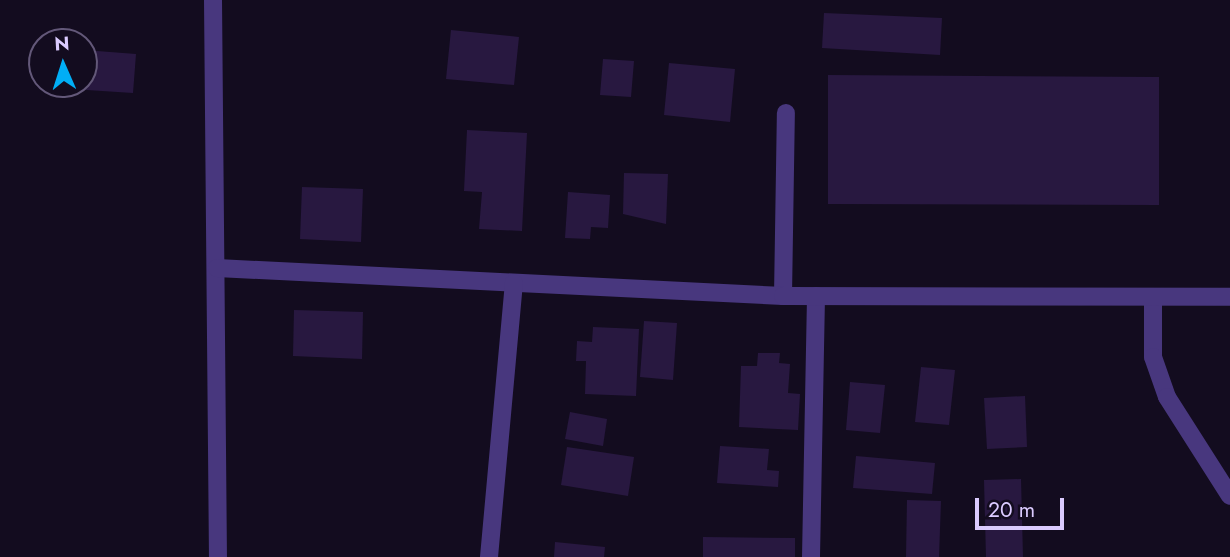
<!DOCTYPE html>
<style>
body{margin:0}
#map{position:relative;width:1230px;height:557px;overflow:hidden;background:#130c1f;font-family:Jost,sans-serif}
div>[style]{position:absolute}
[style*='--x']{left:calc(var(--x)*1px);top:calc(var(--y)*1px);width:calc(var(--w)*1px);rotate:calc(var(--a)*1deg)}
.building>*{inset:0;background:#281840}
.lane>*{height:18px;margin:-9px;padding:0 9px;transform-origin:9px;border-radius:9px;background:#48377e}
.street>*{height:18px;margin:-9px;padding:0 9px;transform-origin:9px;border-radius:9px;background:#48377e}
span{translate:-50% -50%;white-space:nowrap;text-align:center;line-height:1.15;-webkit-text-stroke:6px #130c1f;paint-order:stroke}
.north{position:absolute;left:28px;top:28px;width:70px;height:70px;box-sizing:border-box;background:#130c1f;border:2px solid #635879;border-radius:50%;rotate:357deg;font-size:19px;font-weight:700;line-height:28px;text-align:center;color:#dbcbff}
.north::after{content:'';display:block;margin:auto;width:24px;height:32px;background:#01aef5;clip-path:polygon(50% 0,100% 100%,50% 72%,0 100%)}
.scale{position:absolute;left:975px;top:498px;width:89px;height:32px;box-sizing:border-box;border:4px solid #dbcbff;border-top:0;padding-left:9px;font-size:21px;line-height:24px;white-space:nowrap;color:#dbcbff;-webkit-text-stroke:5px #130c1f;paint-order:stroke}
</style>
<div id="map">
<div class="building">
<i style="clip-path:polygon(824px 13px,942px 18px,940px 55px,822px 48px)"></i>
<i style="clip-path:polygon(451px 30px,519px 37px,514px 85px,446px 79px)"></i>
<i style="clip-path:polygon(84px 50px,136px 54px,133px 93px,56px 88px,84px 84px)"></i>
<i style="clip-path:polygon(603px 59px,634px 61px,631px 97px,600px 95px)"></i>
<i style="clip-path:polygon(669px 63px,735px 69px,730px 122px,664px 115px)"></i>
<i style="clip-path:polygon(828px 75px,1159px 77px,1159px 205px,828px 204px)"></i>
<i style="clip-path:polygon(467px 130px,527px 133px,522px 231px,479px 229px,482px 192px,464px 191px)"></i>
<i style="clip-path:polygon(624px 173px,668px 174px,666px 224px,623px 214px)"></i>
<i style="clip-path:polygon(302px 187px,363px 189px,361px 242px,300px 239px)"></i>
<i style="clip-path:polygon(568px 192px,610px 195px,608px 228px,591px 227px,590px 239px,565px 238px)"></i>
<i style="clip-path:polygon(294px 310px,363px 312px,362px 359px,293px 356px)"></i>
<i style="clip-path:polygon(644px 321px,677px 323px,673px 380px,640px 377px)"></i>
<i style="clip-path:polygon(593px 327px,639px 329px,636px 396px,585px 394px,586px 361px,576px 361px,577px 341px,592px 342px)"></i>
<i style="clip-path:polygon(758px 353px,780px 353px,779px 363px,790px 364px,788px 393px,800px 394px,798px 430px,739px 427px,741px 366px,757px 366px)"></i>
<i style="clip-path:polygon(921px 367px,955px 370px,949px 425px,915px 422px)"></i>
<i style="clip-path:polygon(850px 382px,885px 385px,880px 433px,846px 430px)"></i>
<i style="clip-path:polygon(1025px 396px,1027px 447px,987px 449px,984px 398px)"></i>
<i style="clip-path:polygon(570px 412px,607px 419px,603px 446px,565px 439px)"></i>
<i style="clip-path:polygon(720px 446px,769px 449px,767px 470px,779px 471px,778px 487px,717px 483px)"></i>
<i style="clip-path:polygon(567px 447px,634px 457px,628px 496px,561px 485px)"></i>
<i style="clip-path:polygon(856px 456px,935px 463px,932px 494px,853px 488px)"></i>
<i style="clip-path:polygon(1021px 479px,1023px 557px,986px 557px,984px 480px)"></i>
<i style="clip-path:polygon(907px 500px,941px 501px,939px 557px,906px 557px)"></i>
<i style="clip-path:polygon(703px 537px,795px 538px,795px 557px,703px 557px)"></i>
<i style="clip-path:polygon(555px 542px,605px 547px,604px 557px,554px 557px)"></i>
</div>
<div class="lane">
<i style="--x:783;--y:296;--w:183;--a:-89.1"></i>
<i style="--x:1153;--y:297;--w:60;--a:90"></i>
<i style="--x:1153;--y:357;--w:42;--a:70.7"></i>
<i style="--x:1167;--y:397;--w:117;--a:57.5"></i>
<i style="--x:811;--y:557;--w:261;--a:-88.9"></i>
</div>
<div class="street">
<i style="--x:213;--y:0;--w:557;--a:89.49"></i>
<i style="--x:217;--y:268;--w:567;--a:2.83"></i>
<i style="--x:783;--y:296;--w:447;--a:0.1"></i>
<i style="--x:489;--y:557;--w:275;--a:-84.8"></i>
</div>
<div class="north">N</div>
<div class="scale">20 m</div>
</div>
